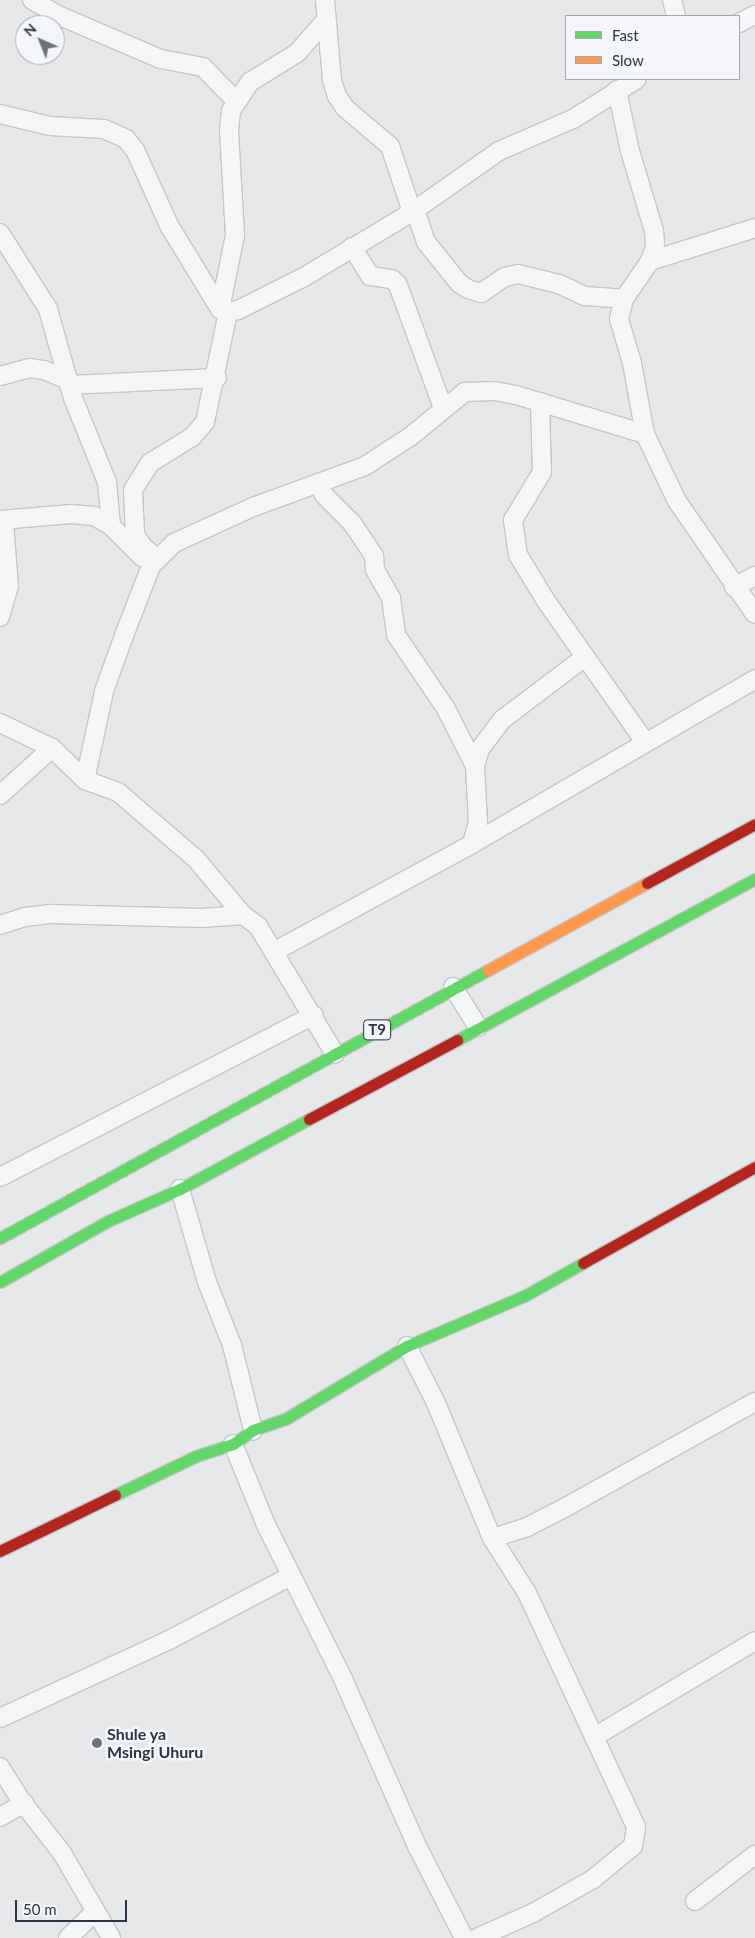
<!DOCTYPE html>
<style>
body{margin:0}
#map{position:relative;width:755px;height:1938px;overflow:hidden;background:#e6e8ea;font-family:Lato,sans-serif}
div>[style]{position:absolute}
[style*='--x']{left:calc(var(--x)*1px);top:calc(var(--y)*1px);width:calc(var(--w)*1px);rotate:calc(var(--a)*1deg)}
.roads{filter:drop-shadow(1px 0 #c4c6c8) drop-shadow(-1px 0 #c4c6c8) drop-shadow(0 1px #c4c6c8) drop-shadow(0 -1px #c4c6c8)}
.street>*{height:18px;margin:-9px;padding:0 9px;transform-origin:9px;border-radius:9px;background:#f5f6f7}
.fast>*{height:11px;margin:-5.5px;padding:0 5.5px;transform-origin:5.5px;border-radius:5.5px;background:#63d668}
.slow>*{height:11px;margin:-5.5px;padding:0 5.5px;transform-origin:5.5px;border-radius:5.5px;background:#ff974d}
.jam>*{height:11px;margin:-5.5px;padding:0 5.5px;transform-origin:5.5px;border-radius:5.5px;background:#b3261e}
.dots>*{width:14px;height:14px;translate:-50% -50%;box-sizing:border-box;border:2px solid #f4f6f9;border-radius:50%}
span{translate:-50% -50%;white-space:nowrap;text-align:center;line-height:1.15;-webkit-text-stroke:5px #f4f6f9;paint-order:stroke}
.shield-label span{padding:1px 4px;background:#f4f6f9;border:1px solid;border-radius:4px;-webkit-text-stroke-width:0}
.shield-label{font-size:15px;color:#2b3445;font-weight:700}
.poi-label{font-size:16px;color:#2b3445;font-weight:700}
.left{translate:0 -50%;text-align:left}
.legend{position:absolute;left:565px;top:15px;width:175px;height:65px;box-sizing:border-box;background:#f4f6f9;border:1px solid #a4a8b1;margin:0;padding:6px 9px;list-style:none;font-size:15px;color:#2b3445}
.legend li{display:flex;align-items:center;gap:10px;height:25px}
.legend b{width:25px;border:1px solid #a4a8b1}
.north{position:absolute;left:15px;top:15px;width:50px;height:50px;box-sizing:border-box;background:#f4f6f9;border:1px solid #a4a8b1;border-radius:50%;rotate:316deg;font-size:14px;font-weight:700;line-height:20px;text-align:center;color:#2b3445}
.north::after{content:'';display:block;margin:auto;width:18px;height:22px;background:#6c737f;clip-path:polygon(50% 0,100% 100%,50% 72%,0 100%)}
.scale{position:absolute;left:15px;top:1900px;width:112px;height:22px;box-sizing:border-box;border:2px solid #2b3445;border-top:0;padding-left:6px;font-size:15px;line-height:18px;white-space:nowrap;color:#2b3445;-webkit-text-stroke:4px #f4f6f9;paint-order:stroke}
</style>
<div id="map">
<div class="roads">
<div class="street">
<i style="--x:32;--y:0;--w:32;--a:30"></i>
<i style="--x:60;--y:16;--w:110;--a:23.1"></i>
<i style="--x:161;--y:59;--w:43;--a:10.8"></i>
<i style="--x:203;--y:67;--w:39;--a:46"></i>
<i style="--x:325;--y:0;--w:80;--a:85"></i>
<i style="--x:332;--y:80;--w:17;--a:73"></i>
<i style="--x:337;--y:96;--w:14;--a:56"></i>
<i style="--x:345;--y:108;--w:59;--a:40.2"></i>
<i style="--x:390;--y:146;--w:70;--a:71.6"></i>
<i style="--x:672;--y:0;--w:16;--a:76"></i>
<i style="--x:739;--y:23;--w:18;--a:-27"></i>
<i style="--x:617;--y:90;--w:62;--a:78"></i>
<i style="--x:630;--y:151;--w:84;--a:73.3"></i>
<i style="--x:654;--y:231;--w:16;--a:86"></i>
<i style="--x:655;--y:247;--w:15;--a:110"></i>
<i style="--x:650;--y:261;--w:46;--a:124.4"></i>
<i style="--x:624;--y:299;--w:21;--a:104"></i>
<i style="--x:619;--y:319;--w:46;--a:73.5"></i>
<i style="--x:632;--y:363;--w:72;--a:79.6"></i>
<i style="--x:645;--y:434;--w:74;--a:64.5"></i>
<i style="--x:677;--y:501;--w:137;--a:55.4"></i>
<i style="--x:0;--y:114;--w:51;--a:13.5"></i>
<i style="--x:50;--y:126;--w:54;--a:3.2"></i>
<i style="--x:104;--y:129;--w:24;--a:24"></i>
<i style="--x:126;--y:139;--w:14;--a:51"></i>
<i style="--x:135;--y:150;--w:85;--a:65.6"></i>
<i style="--x:170;--y:227;--w:96;--a:58.6"></i>
<i style="--x:220;--y:309;--w:9;--a:21"></i>
<i style="--x:228;--y:312;--w:10;--a:-11"></i>
<i style="--x:238;--y:310;--w:74;--a:-26.6"></i>
<i style="--x:304;--y:277;--w:126;--a:-31"></i>
<i style="--x:412;--y:212;--w:106;--a:-35"></i>
<i style="--x:499;--y:151;--w:81;--a:-23.4"></i>
<i style="--x:573;--y:119;--w:75;--a:-32"></i>
<i style="--x:415;--y:210;--w:34;--a:71"></i>
<i style="--x:426;--y:242;--w:53;--a:51.2"></i>
<i style="--x:459;--y:283;--w:11;--a:34"></i>
<i style="--x:468;--y:289;--w:14;--a:17"></i>
<i style="--x:481;--y:293;--w:29;--a:-34"></i>
<i style="--x:505;--y:277;--w:13;--a:-13"></i>
<i style="--x:518;--y:274;--w:42;--a:13.7"></i>
<i style="--x:559;--y:284;--w:29;--a:25"></i>
<i style="--x:585;--y:296;--w:39;--a:4"></i>
<i style="--x:0;--y:233;--w:90;--a:57.7"></i>
<i style="--x:48;--y:309;--w:92;--a:74.3"></i>
<i style="--x:73;--y:398;--w:91;--a:68"></i>
<i style="--x:107;--y:482;--w:44;--a:84.8"></i>
<i style="--x:352;--y:247;--w:34;--a:58"></i>
<i style="--x:370;--y:276;--w:22;--a:8"></i>
<i style="--x:392;--y:279;--w:8;--a:45"></i>
<i style="--x:398;--y:285;--w:131;--a:69.9"></i>
<i style="--x:650;--y:261;--w:110;--a:-17.4"></i>
<i style="--x:220;--y:309;--w:76;--a:-78.5"></i>
<i style="--x:235;--y:235;--w:105;--a:-93.3"></i>
<i style="--x:229;--y:130;--w:19;--a:-84"></i>
<i style="--x:231;--y:111;--w:35;--a:-57"></i>
<i style="--x:250;--y:82;--w:55;--a:-31.7"></i>
<i style="--x:297;--y:53;--w:44;--a:-48.7"></i>
<i style="--x:0;--y:376;--w:30;--a:-15"></i>
<i style="--x:29;--y:368;--w:15;--a:8"></i>
<i style="--x:44;--y:370;--w:25;--a:23"></i>
<i style="--x:69;--y:385;--w:148;--a:-2.7"></i>
<i style="--x:540;--y:402;--w:70;--a:88.4"></i>
<i style="--x:542;--y:472;--w:56;--a:121.1"></i>
<i style="--x:513;--y:520;--w:35;--a:82"></i>
<i style="--x:518;--y:555;--w:54;--a:58.7"></i>
<i style="--x:546;--y:601;--w:172;--a:54.9"></i>
<i style="--x:318;--y:483;--w:13;--a:63"></i>
<i style="--x:324;--y:495;--w:40;--a:45"></i>
<i style="--x:352;--y:523;--w:40;--a:56"></i>
<i style="--x:374;--y:556;--w:14;--a:86"></i>
<i style="--x:375;--y:570;--w:32;--a:60"></i>
<i style="--x:391;--y:598;--w:37;--a:82"></i>
<i style="--x:396;--y:635;--w:87;--a:55.8"></i>
<i style="--x:445;--y:707;--w:66;--a:63"></i>
<i style="--x:0;--y:520;--w:71;--a:-4.8"></i>
<i style="--x:71;--y:514;--w:23;--a:5"></i>
<i style="--x:94;--y:516;--w:20;--a:30"></i>
<i style="--x:111;--y:526;--w:44;--a:45"></i>
<i style="--x:157;--y:558;--w:18;--a:-142"></i>
<i style="--x:143;--y:547;--w:15;--a:-122"></i>
<i style="--x:135;--y:534;--w:44;--a:-92.6"></i>
<i style="--x:133;--y:490;--w:32;--a:-58"></i>
<i style="--x:150;--y:463;--w:49;--a:-31.8"></i>
<i style="--x:192;--y:437;--w:20;--a:-49"></i>
<i style="--x:205;--y:422;--w:112;--a:-78.2"></i>
<i style="--x:734;--y:587;--w:24;--a:-28"></i>
<i style="--x:0;--y:617;--w:32;--a:-74"></i>
<i style="--x:9;--y:586;--w:64;--a:-94.5"></i>
<i style="--x:0;--y:723;--w:58;--a:25.7"></i>
<i style="--x:52;--y:748;--w:46;--a:44.1"></i>
<i style="--x:85;--y:780;--w:35;--a:20"></i>
<i style="--x:118;--y:792;--w:103;--a:40.7"></i>
<i style="--x:196;--y:859;--w:73;--a:50"></i>
<i style="--x:243;--y:915;--w:19;--a:36"></i>
<i style="--x:258;--y:926;--w:149;--a:59"></i>
<i style="--x:85;--y:780;--w:91;--a:-77.9"></i>
<i style="--x:104;--y:691;--w:62;--a:-70.1"></i>
<i style="--x:125;--y:633;--w:72;--a:-68.8"></i>
<i style="--x:151;--y:566;--w:33;--a:-45"></i>
<i style="--x:174;--y:543;--w:87;--a:-24.5"></i>
<i style="--x:253;--y:507;--w:119;--a:-20.1"></i>
<i style="--x:365;--y:466;--w:55;--a:-33.1"></i>
<i style="--x:411;--y:436;--w:70;--a:-39.2"></i>
<i style="--x:465;--y:392;--w:30;--a:-2"></i>
<i style="--x:495;--y:391;--w:21;--a:11"></i>
<i style="--x:516;--y:395;--w:135;--a:16.8"></i>
<i style="--x:0;--y:795;--w:70;--a:-42.1"></i>
<i style="--x:472;--y:844;--w:23;--a:-75"></i>
<i style="--x:478;--y:822;--w:56;--a:-93.1"></i>
<i style="--x:475;--y:766;--w:18;--a:-74"></i>
<i style="--x:480;--y:749;--w:38;--a:-53"></i>
<i style="--x:503;--y:719;--w:103;--a:-37.1"></i>
<i style="--x:0;--y:925;--w:26;--a:-18"></i>
<i style="--x:25;--y:917;--w:26;--a:-7"></i>
<i style="--x:51;--y:914;--w:151;--a:1.5"></i>
<i style="--x:202;--y:918;--w:41;--a:-4.2"></i>
<i style="--x:275;--y:951;--w:224;--a:-28.5"></i>
<i style="--x:472;--y:844;--w:328;--a:-30.2"></i>
<i style="--x:453;--y:987;--w:47;--a:58"></i>
<i style="--x:0;--y:1177;--w:353;--a:-27.3"></i>
<i style="--x:180;--y:1189;--w:97;--a:73.8"></i>
<i style="--x:207;--y:1282;--w:68;--a:68.4"></i>
<i style="--x:232;--y:1345;--w:88;--a:76.1"></i>
<i style="--x:407;--y:1346;--w:64;--a:63"></i>
<i style="--x:436;--y:1403;--w:146;--a:67.5"></i>
<i style="--x:492;--y:1538;--w:65;--a:57.5"></i>
<i style="--x:527;--y:1593;--w:258;--a:65"></i>
<i style="--x:636;--y:1827;--w:19;--a:99"></i>
<i style="--x:633;--y:1846;--w:52;--a:140.5"></i>
<i style="--x:593;--y:1879;--w:69;--a:150.5"></i>
<i style="--x:533;--y:1913;--w:61;--a:155.9"></i>
<i style="--x:233;--y:1444;--w:87;--a:67.8"></i>
<i style="--x:266;--y:1525;--w:172;--a:63.4"></i>
<i style="--x:343;--y:1679;--w:185;--a:66.1"></i>
<i style="--x:418;--y:1848;--w:101;--a:62.9"></i>
<i style="--x:492;--y:1538;--w:37;--a:-17"></i>
<i style="--x:527;--y:1527;--w:44;--a:-27.1"></i>
<i style="--x:566;--y:1507;--w:216;--a:-29.1"></i>
<i style="--x:0;--y:1718;--w:184;--a:-24.8"></i>
<i style="--x:167;--y:1641;--w:140;--a:-27.7"></i>
<i style="--x:594;--y:1737;--w:187;--a:-30.8"></i>
<i style="--x:0;--y:1767;--w:36;--a:58"></i>
<i style="--x:19;--y:1798;--w:70;--a:52"></i>
<i style="--x:62;--y:1853;--w:98;--a:60"></i>
<i style="--x:0;--y:1817;--w:28;--a:-30"></i>
<i style="--x:695;--y:1901;--w:76;--a:-37.5"></i>
<i style="--x:68;--y:1938;--w:37;--a:-44"></i>
</div>
<div class="fast">
<i style="--x:457;--y:1040;--w:339;--a:-28.4"></i>
<i style="--x:0;--y:1238;--w:557;--a:-28.77"></i>
<i style="--x:0;--y:1282;--w:124;--a:-29.5"></i>
<i style="--x:108;--y:1221;--w:79;--a:-24"></i>
<i style="--x:180;--y:1189;--w:147;--a:-28.5"></i>
<i style="--x:115;--y:1495;--w:90;--a:-25.7"></i>
<i style="--x:196;--y:1456;--w:39;--a:-18"></i>
<i style="--x:233;--y:1444;--w:24;--a:-35"></i>
<i style="--x:253;--y:1430;--w:36;--a:-19"></i>
<i style="--x:287;--y:1418;--w:140;--a:-31"></i>
<i style="--x:407;--y:1346;--w:129;--a:-23.2"></i>
<i style="--x:526;--y:1295;--w:65;--a:-29.3"></i>
</div>
<div class="slow">
<i style="--x:488;--y:970;--w:181;--a:-28.7"></i>
</div>
<div class="jam">
<i style="--x:647;--y:883;--w:123;--a:-28.6"></i>
<i style="--x:309;--y:1119;--w:168;--a:-28.1"></i>
<i style="--x:583;--y:1263;--w:197;--a:-29.2"></i>
<i style="--x:0;--y:1551;--w:128;--a:-26"></i>
</div>
</div>
<div class="dots">
<i style="left:97px;top:1743px;background:#6c737f"></i>
</div>
<div class="shield-label">
<span style="left:377px;top:1030px">T9</span>
</div>
<div class="poi-label">
<span class="left" style="left:107px;top:1743px">Shule ya<br>Msingi Uhuru</span>
</div>
<ul class="legend">
<li><b style="height:6px;background:#63d668"></b>Fast</li>
<li><b style="height:6px;background:#ff974d"></b>Slow</li>
</ul>
<div class="north">N</div>
<div class="scale">50 m</div>
</div>
